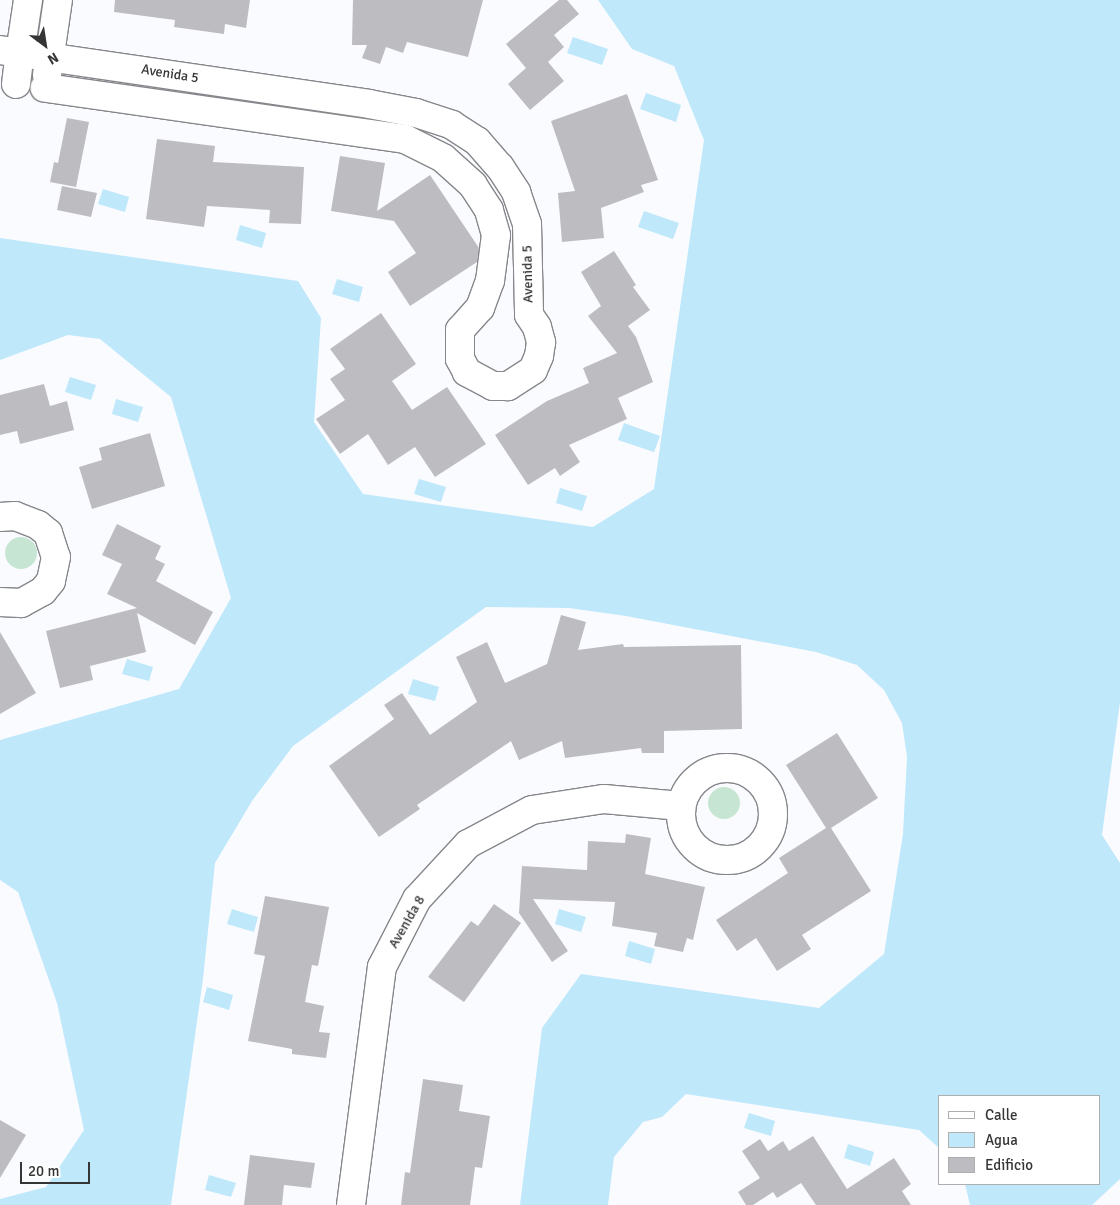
<!DOCTYPE html>
<style>
body{margin:0}
#map{position:relative;width:1120px;height:1205px;overflow:hidden;background:#fafbff;font-family:Signika,sans-serif}
div>[style]{position:absolute}
[style*='--x']{left:calc(var(--x)*1px);top:calc(var(--y)*1px);width:calc(var(--w)*1px);rotate:calc(var(--a)*1deg)}
.green>*{inset:0;background:#c6e6d3}
.round{border-radius:50%}
.water>*{inset:0;background:#bfe8fb}
.building>*{inset:0;background:#bdbdc1}
.roads{filter:drop-shadow(1px 0 #86878b) drop-shadow(-1px 0 #86878b) drop-shadow(0 1px #86878b) drop-shadow(0 -1px #86878b)}
.minor>*{height:28px;margin:-14px;padding:0 14px;transform-origin:14px;border-radius:14px;background:#fff}
.minor>.ring{margin:-14px;padding:0;box-sizing:content-box;background:none;border:28px solid #fff;border-radius:50%}
span{translate:-50% -50%;white-space:nowrap;text-align:center;line-height:1.15;-webkit-text-stroke:4px #fff;paint-order:stroke}
.street-label{font-size:14px;color:#353536}
.legend{position:absolute;left:938px;top:1095px;width:162px;height:90px;box-sizing:border-box;background:#fff;border:1px solid #aeaeaf;margin:0;padding:6px 9px;list-style:none;font-size:15px;color:#353536}
.legend li{display:flex;align-items:center;gap:10px;height:25px}
.legend b{width:25px;border:1px solid #aeaeaf}
.north{position:absolute;left:20px;top:20px;width:50px;height:50px;-webkit-text-stroke:4px #fff;paint-order:stroke;rotate:149deg;font-size:14px;font-weight:700;line-height:20px;text-align:center;color:#353536}
.north::after{content:'';display:block;margin:auto;width:18px;height:22px;background:#353536;clip-path:polygon(50% 0,100% 100%,50% 72%,0 100%)}
.scale{position:absolute;left:20px;top:1162px;width:70px;height:22px;box-sizing:border-box;border:2px solid #353536;border-top:0;padding-left:6px;font-size:15px;line-height:18px;white-space:nowrap;color:#353536;-webkit-text-stroke:4px #fff;paint-order:stroke}
</style>
<div id="map">
<div class="green">
<i class="round" style="left:5px;top:537px;width:32px;height:32px"></i>
<i class="round" style="left:708px;top:787px;width:32px;height:32px"></i>
</div>
<div class="water">
<i style="clip-path:polygon(598px 0,1120px 0,1120px 702px,1102px 835px,1120px 863px,1120px 1179px,1092px 1205px,970px 1205px,965px 1184px,1099px 1184px,1099px 1096px,939px 1096px,939px 1148px,919px 1130px,686px 1094px,662px 1117px,643px 1122px,614px 1157px,608px 1205px,520px 1205px,542px 1028px,581px 974px,819px 1008px,884px 954px,903px 834px,907px 757px,902px 723px,884px 690px,857px 665px,816px 652px,626px 616px,569px 608px,486px 607px,293px 746px,252px 801px,215px 863px,203px 979px,171px 1205px,0 1205px,0 1199px,46px 1187px,84px 1130px,57px 1003px,18px 892px,0 880px,0 740px,179px 689px,231px 598px,171px 397px,100px 339px,68px 335px,0 360px,0 238px,298px 281px,321px 318px,314px 422px,363px 494px,593px 527px,654px 489px,704px 140px,674px 66px,632px 49px)"></i>
<i style="clip-path:polygon(573px 37px,608px 49px,602px 65px,567px 53px)"></i>
<i style="clip-path:polygon(646px 93px,681px 105px,676px 122px,640px 109px)"></i>
<i style="clip-path:polygon(103px 189px,129px 197px,125px 212px,98px 204px)"></i>
<i style="clip-path:polygon(644px 211px,679px 223px,673px 239px,638px 227px)"></i>
<i style="clip-path:polygon(240px 225px,266px 233px,262px 248px,236px 240px)"></i>
<i style="clip-path:polygon(337px 279px,363px 287px,359px 302px,332px 294px)"></i>
<i style="clip-path:polygon(70px 377px,96px 385px,91px 400px,65px 392px)"></i>
<i style="clip-path:polygon(116px 399px,143px 407px,138px 422px,112px 414px)"></i>
<i style="clip-path:polygon(624px 423px,660px 436px,654px 452px,618px 440px)"></i>
<i style="clip-path:polygon(419px 479px,446px 487px,441px 502px,414px 494px)"></i>
<i style="clip-path:polygon(560px 488px,587px 496px,582px 511px,556px 503px)"></i>
<i style="clip-path:polygon(127px 659px,153px 667px,149px 681px,122px 674px)"></i>
<i style="clip-path:polygon(413px 679px,439px 687px,435px 701px,408px 694px)"></i>
<i style="clip-path:polygon(232px 909px,258px 917px,254px 932px,227px 924px)"></i>
<i style="clip-path:polygon(559px 909px,586px 917px,581px 932px,555px 924px)"></i>
<i style="clip-path:polygon(629px 941px,655px 949px,651px 964px,625px 956px)"></i>
<i style="clip-path:polygon(207px 987px,233px 995px,229px 1010px,203px 1002px)"></i>
<i style="clip-path:polygon(749px 1113px,775px 1121px,771px 1136px,744px 1128px)"></i>
<i style="clip-path:polygon(848px 1144px,874px 1152px,870px 1166px,844px 1158px)"></i>
<i style="clip-path:polygon(209px 1175px,236px 1183px,231px 1197px,205px 1190px)"></i>
</div>
<div class="building">
<i style="clip-path:polygon(115px 0,250px 0,246px 28px,225px 24px,224px 34px,174px 27px,175px 20px,114px 12px)"></i>
<i style="clip-path:polygon(353px 0,483px 0,468px 57px,407px 42px,403px 53px,386px 47px,380px 64px,362px 58px,367px 45px,352px 45px)"></i>
<i style="clip-path:polygon(559px 0,567px 0,579px 14px,554px 35px,564px 47px,548px 62px,564px 81px,530px 110px,508px 84px,526px 68px,506px 44px)"></i>
<i style="clip-path:polygon(627px 94px,658px 180px,641px 185px,644px 192px,601px 208px,604px 238px,562px 242px,558px 193px,575px 191px,551px 121px)"></i>
<i style="clip-path:polygon(67px 118px,89px 122px,76px 187px,50px 182px,54px 162px,58px 163px)"></i>
<i style="clip-path:polygon(157px 139px,215px 146px,213px 162px,304px 167px,301px 224px,269px 223px,270px 210px,207px 206px,204px 227px,146px 219px)"></i>
<i style="clip-path:polygon(340px 156px,385px 163px,377px 211px,430px 175px,479px 248px,477px 262px,410px 306px,388px 272px,416px 253px,394px 221px,331px 211px)"></i>
<i style="clip-path:polygon(62px 186px,97px 193px,91px 217px,57px 210px)"></i>
<i style="clip-path:polygon(614px 251px,636px 285px,633px 287px,650px 310px,628px 326px,636px 337px,653px 382px,618px 398px,627px 419px,569px 445px,580px 462px,560px 476px,555px 468px,528px 485px,495px 435px,547px 401px,589px 383px,583px 368px,617px 353px,588px 316px,601px 306px,581px 272px)"></i>
<i style="clip-path:polygon(381px 313px,416px 364px,392px 381px,412px 410px,447px 387px,486px 444px,435px 477px,415px 447px,388px 465px,368px 434px,340px 454px,316px 419px,345px 400px,330px 379px,345px 369px,330px 349px)"></i>
<i style="clip-path:polygon(44px 384px,50px 406px,67px 401px,74px 430px,20px 444px,17px 431px,0 435px,0 395px)"></i>
<i style="clip-path:polygon(150px 433px,165px 486px,92px 509px,79px 467px,102px 460px,99px 448px)"></i>
<i style="clip-path:polygon(117px 524px,161px 546px,155px 559px,165px 564px,156px 581px,213px 612px,195px 645px,137px 613px,146px 652px,90px 666px,93px 680px,60px 688px,46px 631px,137px 608px,107px 594px,122px 564px,102px 555px)"></i>
<i style="clip-path:polygon(561px 615px,586px 622px,578px 650px,623px 644px,624px 647px,741px 645px,742px 729px,664px 731px,664px 753px,642px 753px,641px 748px,565px 758px,562px 741px,519px 760px,511px 741px,417px 805px,420px 809px,379px 837px,329px 766px,394px 719px,384px 705px,402px 693px,430px 735px,477px 702px,456px 657px,487px 642px,505px 683px,547px 664px)"></i>
<i style="clip-path:polygon(0 632px,36px 693px,0 714px)"></i>
<i style="clip-path:polygon(837px 733px,878px 798px,831px 828px,871px 891px,802px 935px,811px 949px,777px 971px,756px 938px,737px 951px,716px 920px,788px 873px,779px 858px,826px 828px,786px 765px)"></i>
<i style="clip-path:polygon(626px 834px,651px 838px,645px 874px,705px 887px,693px 940px,687px 938px,683px 952px,654px 946px,657px 933px,612px 926px,615px 902px,533px 899px,568px 951px,552px 962px,519px 913px,522px 866px,587px 870px,588px 841px,625px 843px)"></i>
<i style="clip-path:polygon(265px 896px,329px 907px,318px 966px,312px 965px,305px 1002px,324px 1006px,319px 1032px,330px 1033px,326px 1058px,292px 1054px,292px 1049px,248px 1041px,265px 956px,254px 954px)"></i>
<i style="clip-path:polygon(494px 904px,521px 923px,464px 1002px,428px 977px,471px 921px,478px 926px)"></i>
<i style="clip-path:polygon(423px 1079px,463px 1085px,459px 1111px,490px 1116px,482px 1168px,475px 1167px,470px 1205px,401px 1205px,405px 1172px,410px 1173px)"></i>
<i style="clip-path:polygon(0 1120px,26px 1135px,0 1178px)"></i>
<i style="clip-path:polygon(813px 1136px,847px 1189px,894px 1158px,911px 1184px,902px 1191px,911px 1205px,816px 1205px,801px 1183px,777px 1198px,773px 1192px,753px 1205px,746px 1205px,738px 1192px,760px 1178px,742px 1151px,760px 1139px,768px 1151px,783px 1141px,789px 1151px)"></i>
<i style="clip-path:polygon(250px 1155px,315px 1163px,311px 1188px,284px 1185px,282px 1205px,244px 1205px)"></i>
</div>
<div class="roads">
<div class="minor">
<i style="--x:0;--y:50;--w:20;--a:9"></i>
<i style="--x:20;--y:53;--w:54;--a:-81.4"></i>
<i style="--x:47;--y:75;--w:76;--a:-81.7"></i>
<i style="--x:16;--y:84;--w:31;--a:-83"></i>
<i style="--x:20;--y:53;--w:353;--a:8.3"></i>
<i style="--x:369;--y:104;--w:48;--a:10.8"></i>
<i style="--x:416;--y:113;--w:38;--a:18"></i>
<i style="--x:452;--y:125;--w:30;--a:33"></i>
<i style="--x:477;--y:141;--w:35;--a:49"></i>
<i style="--x:500;--y:167;--w:30;--a:57"></i>
<i style="--x:516;--y:192;--w:34;--a:71"></i>
<i style="--x:527;--y:224;--w:91;--a:88.7"></i>
<i style="--x:529;--y:315;--w:14;--a:56"></i>
<i style="--x:537;--y:327;--w:16;--a:75"></i>
<i style="--x:541;--y:342;--w:14;--a:98"></i>
<i style="--x:539;--y:356;--w:15;--a:113"></i>
<i style="--x:533;--y:370;--w:30;--a:147"></i>
<i style="--x:508;--y:386;--w:15;--a:180"></i>
<i style="--x:493;--y:386;--w:30;--a:-152"></i>
<i style="--x:467;--y:372;--w:15;--a:-118"></i>
<i style="--x:460;--y:359;--w:29;--a:-90"></i>
<i style="--x:460;--y:330;--w:30;--a:-48"></i>
<i style="--x:480;--y:308;--w:29;--a:-70"></i>
<i style="--x:490;--y:281;--w:46;--a:-82.6"></i>
<i style="--x:496;--y:235;--w:26;--a:-106"></i>
<i style="--x:489;--y:210;--w:30;--a:-123"></i>
<i style="--x:473;--y:185;--w:40;--a:-138"></i>
<i style="--x:443;--y:158;--w:42;--a:-153.4"></i>
<i style="--x:405;--y:139;--w:364;--a:-171.9"></i>
<i style="--x:0;--y:517;--w:15;--a:-4"></i>
<i style="--x:15;--y:516;--w:25;--a:21"></i>
<i style="--x:38;--y:525;--w:13;--a:39"></i>
<i style="--x:48;--y:533;--w:25;--a:72"></i>
<i style="--x:56;--y:557;--w:25;--a:102"></i>
<i style="--x:51;--y:581;--w:13;--a:129"></i>
<i style="--x:43;--y:591;--w:25;--a:151"></i>
<i style="--x:21;--y:603;--w:21;--a:-177"></i>
<i class="ring" style="left:681px;top:768px;width:64px;height:64px"></i>
<i style="--x:351;--y:1205;--w:240;--a:-82.6"></i>
<i style="--x:382;--y:967;--w:76;--a:-62.8"></i>
<i style="--x:417;--y:899;--w:75;--a:-47.2"></i>
<i style="--x:468;--y:844;--w:72;--a:-28"></i>
<i style="--x:532;--y:810;--w:73;--a:-8.7"></i>
<i style="--x:604;--y:799;--w:77;--a:5.2"></i>
</div>
</div>
<div class="street-label">
<span style="left:170px;top:74px;rotate:9deg">Avenida 5</span>
<span style="left:528px;top:274px;rotate:-91deg">Avenida 5</span>
<span style="left:407px;top:922px;rotate:-60deg">Avenida 8</span>
</div>
<ul class="legend">
<li><b style="height:6px;background:#fff"></b>Calle</li>
<li><b style="height:14px;background:#bfe8fb"></b>Agua</li>
<li><b style="height:14px;background:#bdbdc1"></b>Edificio</li>
</ul>
<div class="north">N</div>
<div class="scale">20 m</div>
</div>
